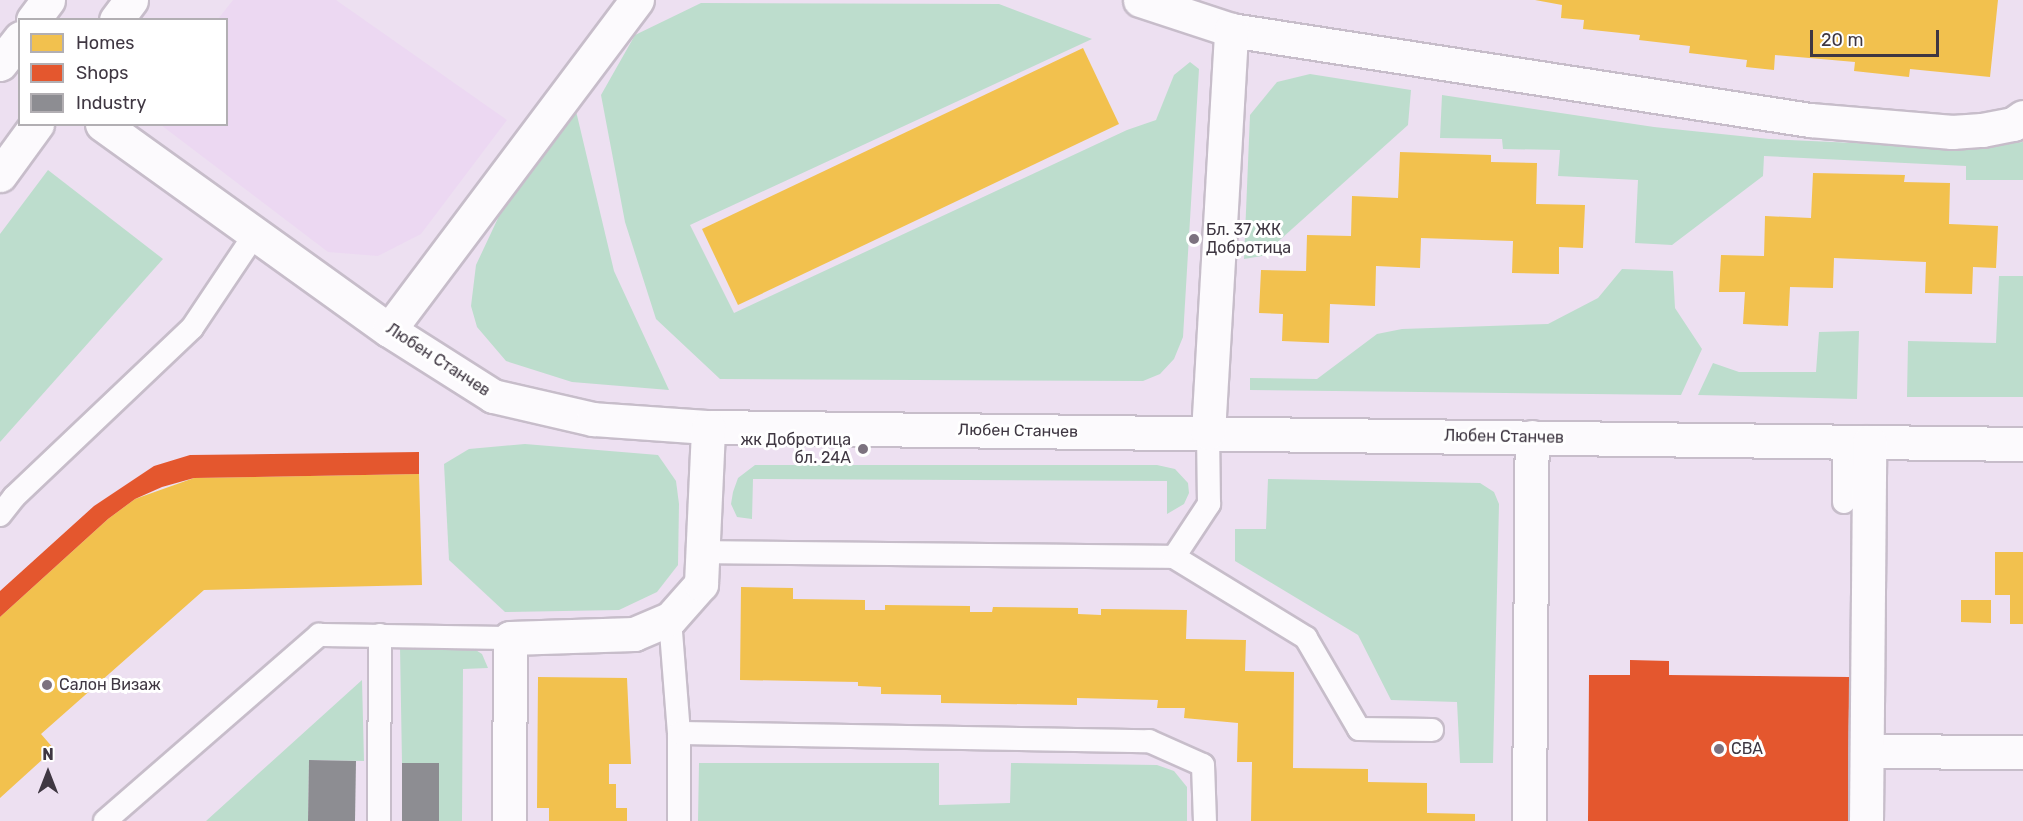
<!DOCTYPE html>
<meta charset="utf-8">
<style>
body{margin:0}
#map{position:relative;width:2023px;height:821px;overflow:hidden;background:#ede0f1;font-family:Rubik,sans-serif}
div>[style]{position:absolute}
[style*='--x']{left:calc(var(--x)*1px);top:calc(var(--y)*1px);width:calc(var(--w)*1px);rotate:calc(var(--a)*1deg)}
.built>*{inset:0;background:#ecd8f2}
.green>*{inset:0;background:#bdddcd}
.homes>*{inset:0;background:#f2c14e}
.shops>*{inset:0;background:#e4572e}
.industry>*{inset:0;background:#8d8d92}
.roads{filter:drop-shadow(2px 0 #c7bdca) drop-shadow(-2px 0 #c7bdca) drop-shadow(0 2px #c7bdca) drop-shadow(0 -2px #c7bdca)}
.service>*{height:22px;margin:-11px;padding:0 11px;transform-origin:11px;border-radius:11px;background:#fcfafd}
.minor>*{height:33px;margin:-16.5px;padding:0 16.5px;transform-origin:16.5px;border-radius:16.5px;background:#fcfafd}
.secondary>*{height:33px;margin:-16.5px;padding:0 16.5px;transform-origin:16.5px;border-radius:16.5px;background:#fcfafd}
.dots>*{width:16px;height:16px;translate:-50% -50%;box-sizing:border-box;border:3px solid #fff;border-radius:50%}
span{translate:-50% -50%;white-space:nowrap;text-align:center;line-height:1.15;-webkit-text-stroke:6px #fff;paint-order:stroke}
.poi-label{font-size:16px;color:#3f3742}
.left{translate:0 -50%;text-align:left}
.right{translate:-100% -50%;text-align:right}
.street-label{font-size:16px;color:#3f3742}
.legend{position:absolute;left:18px;top:18px;width:210px;height:108px;box-sizing:border-box;background:#fff;border:2px solid #b2afb3;margin:0;padding:8px 10px;list-style:none;font-size:18px;color:#3f3742}
.legend li{display:flex;align-items:center;gap:12px;height:30px}
.legend b{width:30px;border:2px solid #b2afb3}
.north{position:absolute;left:18px;top:743px;width:60px;height:60px;-webkit-text-stroke:4px #fff;paint-order:stroke;rotate:0deg;font-size:16px;font-weight:700;line-height:24px;text-align:center;color:#3f3742}
.north::after{content:'';display:block;margin:auto;width:21px;height:27px;background:#3f3742;clip-path:polygon(50% 0,100% 100%,50% 72%,0 100%)}
.scale{position:absolute;left:1810px;top:30px;width:129px;height:27px;box-sizing:border-box;border:3px solid #3f3742;border-top:0;padding-left:8px;font-size:18px;line-height:21px;white-space:nowrap;color:#3f3742;-webkit-text-stroke:4px #fff;paint-order:stroke}
</style>
<div id="map">
<div class="built">
<i style="clip-path:polygon(233px 0,336px 0,507px 120px,421px 234px,378px 256px,328px 252px,161px 125px,226px 124px,226px 20px,218px 19px)"></i>
</div>
<div class="green">
<i style="clip-path:polygon(701px 3px,999px 4px,1092px 39px,690px 225px,734px 313px,1127px 130px,1156px 120px,1174px 75px,1190px 62px,1199px 69px,1183px 337px,1174px 359px,1160px 374px,1143px 381px,720px 379px,656px 319px,625px 222px,601px 95px,635px 35px)"></i>
<i style="clip-path:polygon(1310px 74px,1411px 90px,1408px 125px,1262px 256px,1244px 259px,1250px 115px,1277px 82px)"></i>
<i style="clip-path:polygon(1442px 95px,1654px 127px,1769px 139px,1963px 148px,2023px 142px,2023px 180px,1966px 180px,1966px 166px,1764px 156px,1763px 176px,1672px 245px,1635px 243px,1638px 180px,1558px 176px,1560px 150px,1503px 149px,1502px 139px,1440px 138px)"></i>
<i style="clip-path:polygon(576px 111px,614px 271px,669px 390px,572px 382px,506px 361px,477px 327px,471px 306px,476px 265px,499px 216px)"></i>
<i style="clip-path:polygon(48px 170px,163px 259px,0 442px,0 234px)"></i>
<i style="clip-path:polygon(1622px 269px,1673px 271px,1675px 308px,1702px 349px,1681px 395px,1250px 390px,1250px 378px,1317px 379px,1377px 334px,1402px 329px,1548px 324px,1598px 298px)"></i>
<i style="clip-path:polygon(1999px 276px,2023px 276px,2023px 397px,1907px 397px,1908px 341px,1996px 343px)"></i>
<i style="clip-path:polygon(1859px 331px,1857px 399px,1698px 395px,1713px 363px,1739px 372px,1816px 372px,1819px 332px)"></i>
<i style="clip-path:polygon(525px 444px,658px 455px,676px 481px,679px 504px,678px 565px,657px 592px,619px 610px,505px 612px,449px 560px,444px 464px,469px 449px)"></i>
<i style="clip-path:polygon(755px 465px,1157px 465px,1175px 469px,1188px 483px,1189px 493px,1184px 504px,1167px 514px,1167px 481px,753px 479px,752px 519px,737px 517px,731px 504px,733px 492px,738px 478px)"></i>
<i style="clip-path:polygon(1268px 479px,1480px 483px,1494px 492px,1499px 504px,1493px 763px,1460px 763px,1457px 702px,1391px 700px,1358px 635px,1235px 561px,1235px 529px,1266px 529px)"></i>
<i style="clip-path:polygon(400px 647px,471px 647px,482px 654px,488px 668px,463px 669px,462px 821px,439px 821px,439px 764px,402px 763px)"></i>
<i style="clip-path:polygon(362px 680px,364px 761px,309px 760px,308px 821px,206px 821px)"></i>
<i style="clip-path:polygon(699px 763px,939px 763px,939px 805px,1010px 803px,1011px 763px,1157px 765px,1174px 771px,1187px 787px,1187px 821px,698px 821px)"></i>
</div>
<div class="homes">
<i style="clip-path:polygon(1535px 0,1998px 0,1990px 77px,1910px 69px,1909px 77px,1854px 71px,1855px 62px,1775px 55px,1774px 70px,1746px 67px,1747px 60px,1689px 53px,1690px 46px,1639px 40px,1640px 35px,1583px 29px,1584px 20px,1561px 18px,1562px 5px)"></i>
<i style="clip-path:polygon(1083px 48px,1119px 124px,738px 305px,702px 229px)"></i>
<i style="clip-path:polygon(1400px 152px,1491px 155px,1491px 162px,1537px 163px,1536px 204px,1585px 205px,1583px 248px,1559px 247px,1559px 274px,1512px 273px,1513px 241px,1421px 238px,1420px 268px,1376px 266px,1375px 306px,1330px 304px,1329px 343px,1282px 341px,1283px 314px,1259px 313px,1261px 270px,1306px 271px,1307px 235px,1351px 236px,1352px 196px,1398px 198px)"></i>
<i style="clip-path:polygon(1813px 173px,1905px 175px,1904px 182px,1950px 183px,1949px 224px,1998px 226px,1996px 268px,1973px 267px,1972px 294px,1925px 293px,1926px 262px,1834px 258px,1833px 288px,1790px 287px,1788px 326px,1743px 324px,1745px 292px,1719px 292px,1721px 255px,1764px 256px,1765px 216px,1811px 218px)"></i>
<i style="clip-path:polygon(419px 474px,422px 585px,204px 590px,41px 734px,54px 749px,0 798px,0 617px,108px 519px,135px 499px,194px 478px)"></i>
<i style="clip-path:polygon(1995px 552px,2023px 552px,2023px 624px,2010px 624px,2010px 595px,1995px 595px)"></i>
<i style="clip-path:polygon(741px 587px,793px 588px,793px 599px,865px 600px,865px 610px,885px 610px,885px 605px,970px 606px,970px 612px,992px 612px,993px 607px,1078px 608px,1078px 614px,1101px 615px,1101px 609px,1187px 610px,1186px 639px,1246px 640px,1245px 671px,1294px 672px,1293px 768px,1368px 769px,1368px 782px,1427px 783px,1427px 813px,1475px 814px,1475px 821px,1251px 821px,1252px 762px,1237px 762px,1238px 723px,1184px 718px,1185px 708px,1157px 708px,1158px 700px,1077px 698px,1077px 705px,941px 703px,941px 695px,881px 694px,881px 687px,858px 686px,858px 682px,740px 680px)"></i>
<i style="clip-path:polygon(1961px 600px,1991px 600px,1991px 623px,1961px 622px)"></i>
<i style="clip-path:polygon(538px 677px,627px 678px,631px 764px,609px 764px,609px 784px,616px 784px,616px 808px,627px 808px,627px 821px,549px 821px,549px 808px,537px 808px)"></i>
</div>
<div class="shops">
<i style="clip-path:polygon(419px 452px,419px 474px,194px 478px,162px 487px,135px 499px,108px 519px,0 617px,0 591px,94px 506px,154px 466px,190px 455px)"></i>
<i style="clip-path:polygon(1630px 660px,1669px 661px,1669px 675px,1849px 677px,1848px 821px,1588px 821px,1589px 675px,1630px 675px)"></i>
</div>
<div class="industry">
<i style="clip-path:polygon(309px 760px,356px 761px,355px 821px,308px 821px)"></i>
<i style="clip-path:polygon(402px 763px,439px 763px,439px 821px,402px 821px)"></i>
</div>
<div class="roads">
<div class="service">
<i style="--x:1844;--y:442;--w:60;--a:90"></i>
<i style="--x:0;--y:515;--w:23;--a:-52"></i>
<i style="--x:14;--y:497;--w:245;--a:-43.5"></i>
<i style="--x:192;--y:328;--w:113;--a:-56.2"></i>
<i style="--x:703;--y:552;--w:471;--a:0.6"></i>
<i style="--x:1174;--y:557;--w:64;--a:-56.6"></i>
<i style="--x:1209;--y:504;--w:71;--a:-90.8"></i>
<i style="--x:1174;--y:557;--w:155;--a:31.5"></i>
<i style="--x:1306;--y:638;--w:105;--a:59.8"></i>
<i style="--x:1359;--y:729;--w:73;--a:0.8"></i>
<i style="--x:670;--y:619;--w:114;--a:85.5"></i>
<i style="--x:679;--y:733;--w:88;--a:90"></i>
<i style="--x:679;--y:733;--w:470;--a:1"></i>
<i style="--x:1149;--y:741;--w:59;--a:24"></i>
<i style="--x:1203;--y:765;--w:56;--a:88"></i>
<i style="--x:105;--y:821;--w:284;--a:-41"></i>
<i style="--x:319;--y:635;--w:191;--a:0.9"></i>
<i style="--x:379;--y:821;--w:186;--a:-89.7"></i>
</div>
<div class="minor">
<i style="--x:1140;--y:0;--w:96;--a:18.2"></i>
<i style="--x:1231;--y:30;--w:586;--a:8.84"></i>
<i style="--x:1810;--y:120;--w:143;--a:4.8"></i>
<i style="--x:1952;--y:132;--w:30;--a:-4"></i>
<i style="--x:1982;--y:130;--w:32;--a:-11"></i>
<i style="--x:2013;--y:124;--w:12;--a:-35"></i>
<i style="--x:102;--y:124;--w:353;--a:35.7"></i>
<i style="--x:389;--y:330;--w:123;--a:32.4"></i>
<i style="--x:493;--y:396;--w:103;--a:13"></i>
<i style="--x:593;--y:419;--w:115;--a:4"></i>
<i style="--x:708;--y:427;--w:1315;--a:0.74"></i>
<i style="--x:389;--y:330;--w:413;--a:-53.1"></i>
<i style="--x:1208;--y:433;--w:404;--a:-86.7"></i>
<i style="--x:1867;--y:751;--w:156;--a:0.4"></i>
<i style="--x:509;--y:821;--w:183;--a:-89.7"></i>
<i style="--x:510;--y:638;--w:124;--a:-1.8"></i>
<i style="--x:634;--y:634;--w:39;--a:-23"></i>
<i style="--x:670;--y:619;--w:47;--a:-48.5"></i>
<i style="--x:701;--y:584;--w:157;--a:-87.4"></i>
<i style="--x:1529;--y:821;--w:384;--a:-89.6"></i>
<i style="--x:1866;--y:821;--w:379;--a:-89.5"></i>
</div>
<div class="secondary">
<i style="--x:33;--y:20;--w:25;--a:-53"></i>
<i style="--x:116;--y:20;--w:25;--a:-53"></i>
<i style="--x:0;--y:64;--w:33;--a:-52"></i>
<i style="--x:0;--y:175;--w:63;--a:-54"></i>
</div>
</div>
<div class="dots">
<i style="left:1194px;top:239px;background:#7c727f"></i>
<i style="left:863px;top:449px;background:#7c727f"></i>
<i style="left:47px;top:685px;background:#7c727f"></i>
<i style="left:1719px;top:749px;background:#7c727f"></i>
</div>
<div class="poi-label">
<span class="left" style="left:1206px;top:239px">Бл. 37 ЖК<br>Добротица</span>
<span class="right" style="left:851px;top:449px">жк Добротица<br>бл. 24А</span>
<span class="left" style="left:59px;top:685px">Салон Визаж</span>
<span class="left" style="left:1731px;top:749px">CBA</span>
</div>
<div class="street-label">
<span style="left:438px;top:360px;rotate:33deg">Любен Станчев</span>
<span style="left:1018px;top:431px;rotate:1deg">Любен Станчев</span>
<span style="left:1504px;top:437px;rotate:1deg">Любен Станчев</span>
</div>
<ul class="legend">
<li><b style="height:16px;background:#f2c14e"></b>Homes</li>
<li><b style="height:16px;background:#e4572e"></b>Shops</li>
<li><b style="height:16px;background:#8d8d92"></b>Industry</li>
</ul>
<div class="north">N</div>
<div class="scale">20 m</div>
</div>
